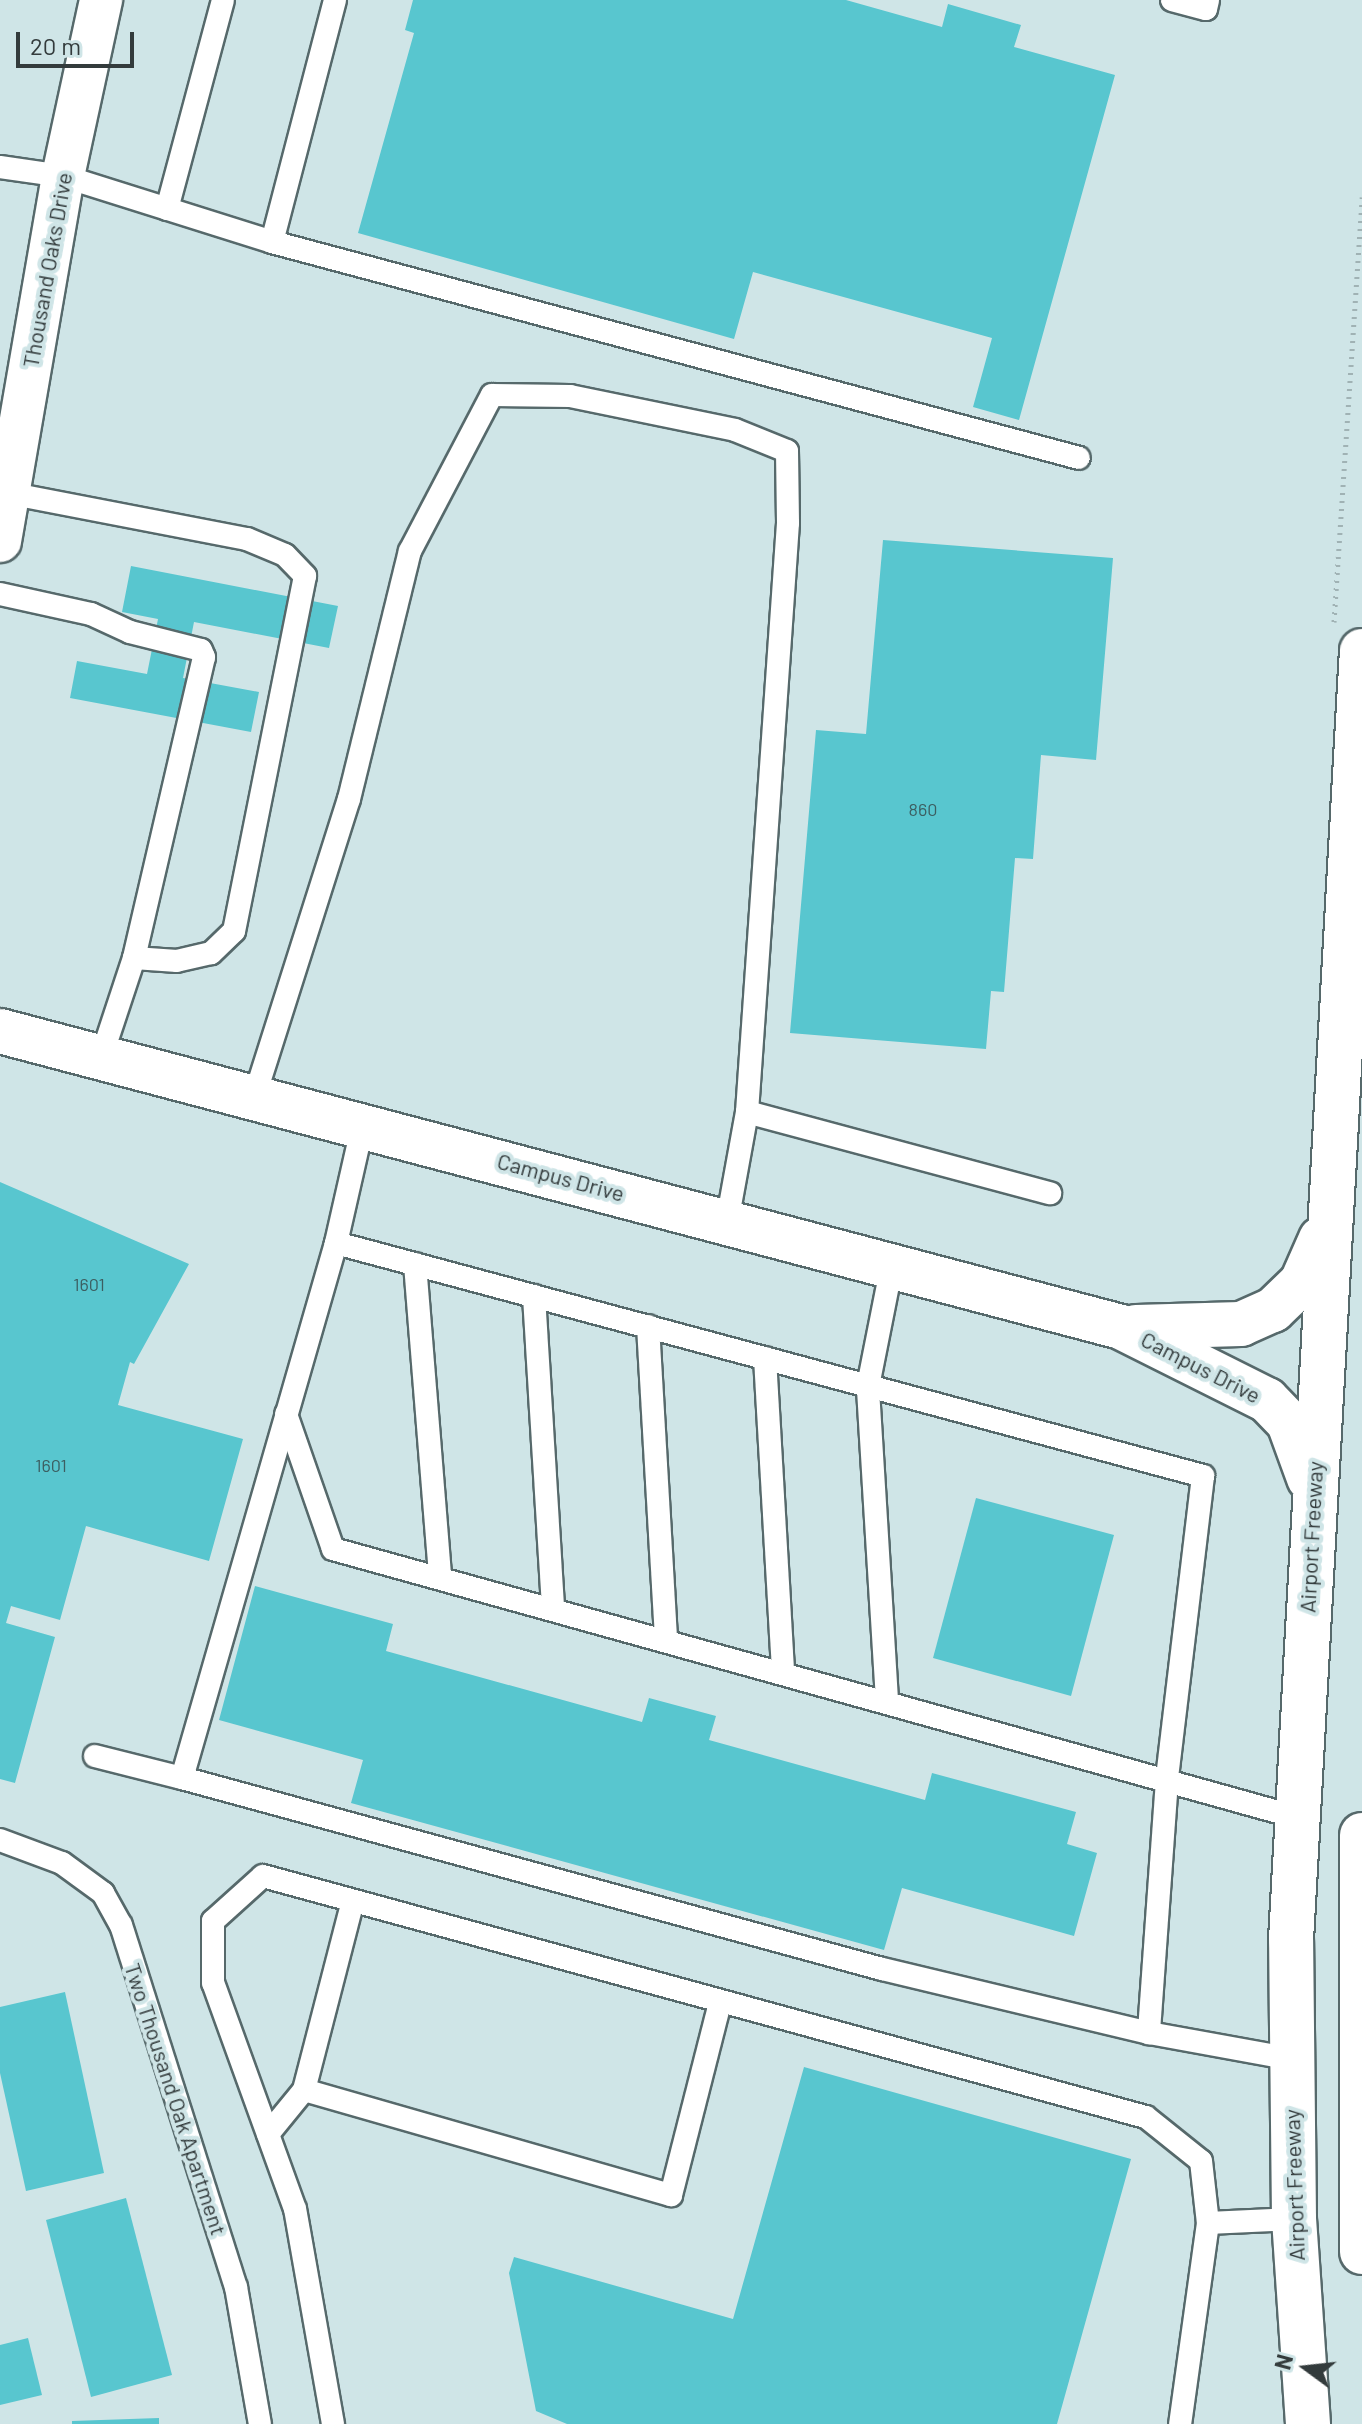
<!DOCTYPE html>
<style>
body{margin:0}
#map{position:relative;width:1362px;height:2424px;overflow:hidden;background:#cfe5e7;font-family:Barlow,sans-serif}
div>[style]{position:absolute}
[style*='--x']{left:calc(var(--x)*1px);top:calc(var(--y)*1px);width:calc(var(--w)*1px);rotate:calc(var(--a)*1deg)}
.building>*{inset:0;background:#58c6cf}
.path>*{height:5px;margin-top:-2.5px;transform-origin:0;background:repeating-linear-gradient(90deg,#a0b2b4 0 2px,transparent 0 8px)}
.roads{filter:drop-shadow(2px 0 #56696b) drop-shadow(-2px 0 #56696b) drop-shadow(0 2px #56696b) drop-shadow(0 -2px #56696b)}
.lane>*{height:22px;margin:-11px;padding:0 11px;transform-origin:11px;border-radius:11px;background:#fff}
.street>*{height:42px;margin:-21px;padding:0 21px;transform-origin:21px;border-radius:21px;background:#fff}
.secondary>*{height:44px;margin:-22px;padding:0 22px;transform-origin:22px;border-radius:22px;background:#fff}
.highway>*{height:44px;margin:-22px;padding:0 22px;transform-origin:22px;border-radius:22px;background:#fff}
span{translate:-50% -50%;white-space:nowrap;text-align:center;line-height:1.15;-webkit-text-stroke:8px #cfe5e7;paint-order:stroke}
.number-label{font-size:18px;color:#3c5e61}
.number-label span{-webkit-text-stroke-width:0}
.street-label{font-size:22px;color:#333b3c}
.north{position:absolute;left:1266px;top:2328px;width:80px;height:80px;-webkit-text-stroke:6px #cfe5e7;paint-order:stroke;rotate:285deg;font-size:22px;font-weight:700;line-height:32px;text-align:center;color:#333b3c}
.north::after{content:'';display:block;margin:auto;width:28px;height:36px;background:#333b3c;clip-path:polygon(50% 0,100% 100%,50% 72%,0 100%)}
.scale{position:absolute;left:16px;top:32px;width:118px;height:36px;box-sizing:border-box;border:4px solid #333b3c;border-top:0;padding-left:10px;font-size:24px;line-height:28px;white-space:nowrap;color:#333b3c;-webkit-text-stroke:6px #cfe5e7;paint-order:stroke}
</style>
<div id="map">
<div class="building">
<i style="clip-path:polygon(413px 0,846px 0,942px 27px,948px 4px,1021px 25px,1014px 47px,1115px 75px,1019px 420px,973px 407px,992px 338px,753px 272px,734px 339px,358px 233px,414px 33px,405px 30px)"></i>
<i style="clip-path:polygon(883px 540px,1113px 558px,1096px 760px,1041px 755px,1033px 859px,1015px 858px,1004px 992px,991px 991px,986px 1049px,790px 1033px,816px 730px,866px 734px)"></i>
<i style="clip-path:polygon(131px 566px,338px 606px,329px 648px,194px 622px,183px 678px,259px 692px,251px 732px,70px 698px,77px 661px,147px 674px,158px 619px,122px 612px)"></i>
<i style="clip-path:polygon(0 1182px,189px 1264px,134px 1364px,130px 1362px,118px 1405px,243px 1439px,209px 1561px,86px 1526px,60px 1620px,11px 1606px,6px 1623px,55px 1637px,15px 1783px,0 1779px)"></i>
<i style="clip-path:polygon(976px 1498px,1114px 1535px,1071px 1696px,933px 1658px)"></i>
<i style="clip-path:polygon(255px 1586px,393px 1624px,386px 1651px,642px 1722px,649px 1698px,716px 1716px,709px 1740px,925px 1800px,932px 1773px,1076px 1812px,1067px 1844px,1097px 1853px,1074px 1936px,902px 1888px,884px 1950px,351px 1803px,363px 1760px,219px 1720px)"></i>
<i style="clip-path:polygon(65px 1992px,104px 2173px,26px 2191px,0 2073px,0 2007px)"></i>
<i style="clip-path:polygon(804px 2067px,1131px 2159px,1057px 2424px,567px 2424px,536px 2411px,509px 2273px,514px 2257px,733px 2319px)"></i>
<i style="clip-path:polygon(126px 2198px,172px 2375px,91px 2397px,46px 2220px)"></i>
<i style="clip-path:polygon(28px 2338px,42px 2395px,0 2405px,0 2345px)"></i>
<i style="clip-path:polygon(159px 2418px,159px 2424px,72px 2424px,72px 2421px)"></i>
</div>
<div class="path">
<i style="--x:1334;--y:622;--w:426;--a:-86.2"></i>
</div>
<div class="roads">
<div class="lane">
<i style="--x:1172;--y:0;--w:35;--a:15"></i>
<i style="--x:1206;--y:9;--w:9;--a:-77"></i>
<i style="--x:0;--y:167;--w:64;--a:8.1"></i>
<i style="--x:63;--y:176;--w:219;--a:17.5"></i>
<i style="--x:272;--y:242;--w:835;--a:14.98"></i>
<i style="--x:167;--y:209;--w:216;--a:-75"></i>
<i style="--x:272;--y:242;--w:250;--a:-75.4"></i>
<i style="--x:8;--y:493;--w:243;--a:10.9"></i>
<i style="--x:247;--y:539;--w:41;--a:22.8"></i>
<i style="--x:285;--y:555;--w:29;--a:46"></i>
<i style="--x:305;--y:576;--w:362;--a:101.3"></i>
<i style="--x:234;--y:931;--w:32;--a:136"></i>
<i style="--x:211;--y:953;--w:35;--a:167"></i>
<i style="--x:177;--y:961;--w:43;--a:-176"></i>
<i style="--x:0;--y:594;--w:93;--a:12.4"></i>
<i style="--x:91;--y:614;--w:43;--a:24.8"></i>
<i style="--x:130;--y:632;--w:73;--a:14.2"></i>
<i style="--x:201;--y:650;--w:8;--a:67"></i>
<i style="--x:204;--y:657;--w:309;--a:103.1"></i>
<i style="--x:134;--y:958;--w:105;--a:108.3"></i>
<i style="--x:255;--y:1095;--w:311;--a:-72.4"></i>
<i style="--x:349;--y:799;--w:255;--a:-76.2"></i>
<i style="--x:410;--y:551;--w:176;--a:-62.3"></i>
<i style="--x:492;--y:395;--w:78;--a:0.7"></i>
<i style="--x:570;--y:396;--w:168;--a:11.6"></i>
<i style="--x:735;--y:430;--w:56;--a:22"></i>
<i style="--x:787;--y:451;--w:72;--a:89.2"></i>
<i style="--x:788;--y:523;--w:590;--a:93.98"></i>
<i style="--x:747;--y:1112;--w:112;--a:100.3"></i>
<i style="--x:747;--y:1112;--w:314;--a:15"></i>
<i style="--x:336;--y:1243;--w:898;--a:15.04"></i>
<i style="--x:1203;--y:1476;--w:306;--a:96.8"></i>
<i style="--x:1167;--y:1780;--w:254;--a:94.1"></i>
<i style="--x:1149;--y:2033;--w:275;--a:-166.5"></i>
<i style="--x:882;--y:1969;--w:726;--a:-164.74"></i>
<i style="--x:182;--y:1778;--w:557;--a:-73.94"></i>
<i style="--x:336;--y:1243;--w:122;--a:-77.2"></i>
<i style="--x:415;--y:1264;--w:315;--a:85.4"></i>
<i style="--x:534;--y:1296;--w:313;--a:86.5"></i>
<i style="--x:648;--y:1326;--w:313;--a:86.7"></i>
<i style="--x:765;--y:1358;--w:313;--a:86.7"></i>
<i style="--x:286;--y:1414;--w:143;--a:70.8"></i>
<i style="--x:333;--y:1549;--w:1000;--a:15.55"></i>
<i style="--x:887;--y:1700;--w:315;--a:-93.5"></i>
<i style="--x:868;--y:1386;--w:123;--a:-78.8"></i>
<i style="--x:95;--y:1756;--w:90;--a:14.2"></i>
<i style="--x:0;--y:1840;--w:66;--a:20.4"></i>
<i style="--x:62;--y:1863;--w:51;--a:36.2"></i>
<i style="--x:103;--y:1893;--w:37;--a:61"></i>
<i style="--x:121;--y:1925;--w:380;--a:72.4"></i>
<i style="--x:236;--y:2287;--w:139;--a:80.1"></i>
<i style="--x:1149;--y:2033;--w:145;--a:10.3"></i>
<i style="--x:304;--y:2090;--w:382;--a:16"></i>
<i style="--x:671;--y:2195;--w:198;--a:-75.7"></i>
<i style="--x:268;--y:2134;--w:57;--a:-50.7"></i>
<i style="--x:304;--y:2090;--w:195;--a:-75.5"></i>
<i style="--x:1208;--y:2223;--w:86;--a:-2.7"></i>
<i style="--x:333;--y:2424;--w:218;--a:-100"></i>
<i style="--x:295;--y:2209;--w:240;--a:-109.9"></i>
<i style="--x:213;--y:1983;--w:62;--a:-90"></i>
<i style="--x:213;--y:1921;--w:67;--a:-42"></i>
<i style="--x:263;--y:1876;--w:915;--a:15.27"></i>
<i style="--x:1146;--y:2117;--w:70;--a:38.7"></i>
<i style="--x:1201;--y:2161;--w:62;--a:83.6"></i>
<i style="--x:1208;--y:2223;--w:203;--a:97.9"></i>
</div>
<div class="street">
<i style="--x:0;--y:541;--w:370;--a:-80.2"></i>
<i style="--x:63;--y:176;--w:180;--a:-77.8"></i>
</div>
<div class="secondary">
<i style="--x:0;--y:1031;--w:1159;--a:14.79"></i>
<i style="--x:1121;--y:1327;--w:163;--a:26.6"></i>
<i style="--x:1267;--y:1400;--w:32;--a:46"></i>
<i style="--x:1289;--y:1423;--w:59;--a:70"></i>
<i style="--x:1136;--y:1327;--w:105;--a:-1.6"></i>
<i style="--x:1241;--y:1324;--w:35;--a:-24"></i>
<i style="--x:1273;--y:1310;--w:40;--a:-44"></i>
<i style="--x:1302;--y:1282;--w:47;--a:-66.2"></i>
<i style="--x:1308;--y:2424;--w:205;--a:-93.9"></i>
<i style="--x:1294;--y:2219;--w:279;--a:-90.6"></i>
<i style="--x:1291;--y:1940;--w:1291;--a:-86.85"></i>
</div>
<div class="highway">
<i style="--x:1362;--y:1835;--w:417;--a:90"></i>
</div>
</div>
<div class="number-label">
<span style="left:923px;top:809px">860</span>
<span style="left:89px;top:1284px">1601</span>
<span style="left:51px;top:1465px">1601</span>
</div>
<div class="street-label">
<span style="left:47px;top:270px;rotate:-80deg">Thousand Oaks Drive</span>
<span style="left:561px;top:1177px;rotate:15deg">Campus Drive</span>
<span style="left:1201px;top:1367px;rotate:27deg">Campus Drive</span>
<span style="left:1311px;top:1537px;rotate:-87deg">Airport Freeway</span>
<span style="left:176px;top:2099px;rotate:72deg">Two Thousand Oak Apartment</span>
<span style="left:1294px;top:2185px;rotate:-92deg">Airport Freeway</span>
</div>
<div class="north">N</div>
<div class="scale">20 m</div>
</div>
